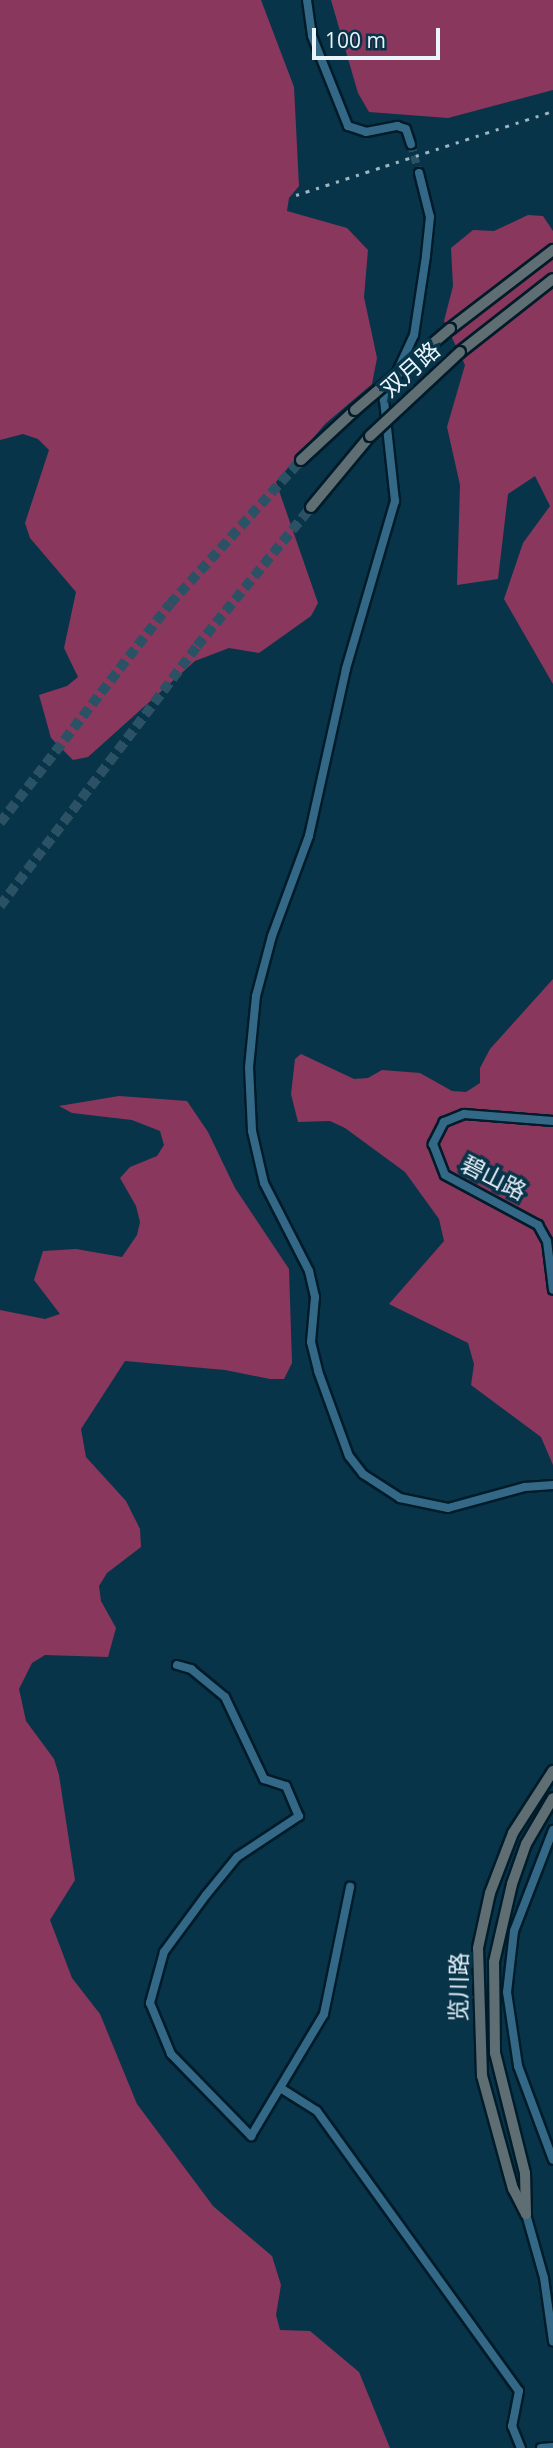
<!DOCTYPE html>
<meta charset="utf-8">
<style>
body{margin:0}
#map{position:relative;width:553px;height:2448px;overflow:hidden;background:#083449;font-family:"Open Sans","Noto Sans SC",sans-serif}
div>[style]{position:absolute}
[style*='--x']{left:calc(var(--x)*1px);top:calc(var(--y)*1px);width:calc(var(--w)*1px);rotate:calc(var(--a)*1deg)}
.green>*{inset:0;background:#8a375d}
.street-tunnel>*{height:8px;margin-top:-4px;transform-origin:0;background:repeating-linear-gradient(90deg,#2a5164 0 8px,transparent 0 12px)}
.secondary-tunnel>*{height:10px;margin-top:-5px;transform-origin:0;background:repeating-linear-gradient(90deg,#2a5164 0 10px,transparent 0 15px)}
.roads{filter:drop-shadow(2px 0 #001b29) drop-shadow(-2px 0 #001b29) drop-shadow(0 2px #001b29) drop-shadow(0 -2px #001b29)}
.street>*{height:8px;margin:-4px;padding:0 4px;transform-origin:4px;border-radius:4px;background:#336986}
.secondary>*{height:10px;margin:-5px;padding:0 5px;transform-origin:5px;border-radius:5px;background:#5f6e72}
.rail>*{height:2.5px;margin-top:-1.25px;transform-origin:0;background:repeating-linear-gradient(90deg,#a0b6c2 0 3.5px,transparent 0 10.5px)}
.bridges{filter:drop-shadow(2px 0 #001b29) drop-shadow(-2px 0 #001b29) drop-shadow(0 2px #001b29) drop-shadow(0 -2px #001b29)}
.secondary-bridge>*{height:10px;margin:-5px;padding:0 5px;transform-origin:5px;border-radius:5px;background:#5f6e72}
span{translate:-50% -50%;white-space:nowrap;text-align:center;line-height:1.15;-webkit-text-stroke:7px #083449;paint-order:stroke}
.street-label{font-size:23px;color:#e9f4fb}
.scale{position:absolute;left:312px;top:28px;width:128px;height:32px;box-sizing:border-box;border:4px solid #e9f4fb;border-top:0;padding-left:9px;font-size:21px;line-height:24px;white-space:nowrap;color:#e9f4fb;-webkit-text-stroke:5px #083449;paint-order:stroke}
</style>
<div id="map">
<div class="green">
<i style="clip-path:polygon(0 0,261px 0,294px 87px,299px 186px,289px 198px,287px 211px,347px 228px,368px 250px,364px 297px,377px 358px,372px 384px,325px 424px,276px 482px,318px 603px,311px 616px,259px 653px,229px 648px,195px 661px,88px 757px,73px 760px,51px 738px,39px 695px,67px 686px,78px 677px,64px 648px,76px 592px,30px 538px,25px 523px,49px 450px,38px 439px,23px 434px,0 440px)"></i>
<i style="clip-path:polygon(331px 0,553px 0,553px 90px,448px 118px,369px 112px,358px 93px)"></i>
<i style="clip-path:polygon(528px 215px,543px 216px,553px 231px,553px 684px,504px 599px,523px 543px,550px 506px,535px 476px,508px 494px,498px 579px,457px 585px,460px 485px,447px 427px,465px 365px,444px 321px,453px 286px,451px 248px,473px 230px,494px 231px)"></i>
<i style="clip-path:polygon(553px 979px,553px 1465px,541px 1437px,471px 1385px,474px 1364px,468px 1343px,389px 1304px,444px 1241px,439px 1219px,405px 1172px,345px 1128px,330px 1121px,298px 1122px,291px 1094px,295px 1059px,301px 1054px,354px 1079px,368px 1078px,382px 1070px,420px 1073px,452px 1091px,466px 1092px,480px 1083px,480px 1068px,490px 1049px)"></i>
<i style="clip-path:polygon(119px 1096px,187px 1101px,208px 1132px,235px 1188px,289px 1269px,292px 1363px,284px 1379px,270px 1379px,225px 1370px,125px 1361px,81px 1429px,86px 1457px,126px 1501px,140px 1529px,141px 1547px,107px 1573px,99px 1586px,101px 1601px,116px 1628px,108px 1657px,45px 1655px,32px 1663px,19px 1689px,26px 1721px,54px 1759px,59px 1775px,75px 1880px,50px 1920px,72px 1978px,100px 2014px,137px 2104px,213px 2206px,272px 2256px,281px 2285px,276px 2315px,280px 2330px,310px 2331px,359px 2372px,390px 2448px,0 2448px,0 1310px,45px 1319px,60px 1314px,34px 1280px,43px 1251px,76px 1249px,122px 1257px,137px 1235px,140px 1222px,136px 1206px,120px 1178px,130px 1167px,157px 1156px,164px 1145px,160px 1131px,132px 1120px,72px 1113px,59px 1106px)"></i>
</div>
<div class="street-tunnel">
<i style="--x:411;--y:144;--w:30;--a:75"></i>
</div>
<div class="secondary-tunnel">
<i style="--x:0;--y:823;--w:277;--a:-52.2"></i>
<i style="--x:170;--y:604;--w:195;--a:-47.7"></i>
<i style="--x:0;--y:906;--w:326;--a:-52.8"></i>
<i style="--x:197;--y:646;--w:180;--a:-50.6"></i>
</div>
<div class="roads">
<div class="street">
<i style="--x:307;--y:0;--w:36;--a:82"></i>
<i style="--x:312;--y:36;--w:97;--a:68.2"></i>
<i style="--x:348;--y:126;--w:19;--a:18"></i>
<i style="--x:366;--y:132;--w:32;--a:-11"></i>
<i style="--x:397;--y:126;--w:9;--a:18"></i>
<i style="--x:406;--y:129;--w:16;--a:72"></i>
<i style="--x:419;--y:173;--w:45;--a:76"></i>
<i style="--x:430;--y:217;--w:39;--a:96"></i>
<i style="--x:426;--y:256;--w:80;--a:98.6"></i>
<i style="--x:414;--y:335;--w:72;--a:114.8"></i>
<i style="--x:384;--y:400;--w:102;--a:83.8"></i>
<i style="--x:395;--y:501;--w:175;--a:106.3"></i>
<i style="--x:346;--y:669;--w:171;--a:102.5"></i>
<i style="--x:309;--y:836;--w:107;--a:110.3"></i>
<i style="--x:272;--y:936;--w:62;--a:104.9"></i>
<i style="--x:256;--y:996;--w:71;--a:95.6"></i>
<i style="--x:249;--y:1067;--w:64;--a:87.3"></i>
<i style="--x:252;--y:1131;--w:53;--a:77"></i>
<i style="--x:264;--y:1183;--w:99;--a:62.9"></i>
<i style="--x:309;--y:1271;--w:27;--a:77"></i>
<i style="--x:315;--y:1297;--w:45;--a:95.1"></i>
<i style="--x:311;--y:1342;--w:30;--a:76"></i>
<i style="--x:318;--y:1371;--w:90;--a:70"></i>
<i style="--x:349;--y:1456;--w:23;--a:52"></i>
<i style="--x:363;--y:1474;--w:44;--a:33"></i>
<i style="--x:400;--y:1498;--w:49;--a:11.8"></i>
<i style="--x:448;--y:1508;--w:80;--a:-15.3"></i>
<i style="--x:525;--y:1487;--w:28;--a:-4"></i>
<i style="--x:553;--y:1121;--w:89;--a:-175.5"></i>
<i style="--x:464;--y:1114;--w:22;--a:158"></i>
<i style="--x:444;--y:1122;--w:25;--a:117"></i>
<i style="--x:433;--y:1144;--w:33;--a:69"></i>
<i style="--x:445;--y:1175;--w:106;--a:28.3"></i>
<i style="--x:538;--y:1225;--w:18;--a:61"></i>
<i style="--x:547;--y:1241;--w:49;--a:83"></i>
<i style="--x:177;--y:1665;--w:15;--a:16"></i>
<i style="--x:191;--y:1669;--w:44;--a:39.5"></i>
<i style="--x:225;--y:1697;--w:91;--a:64.6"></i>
<i style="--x:264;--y:1779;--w:23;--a:18"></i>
<i style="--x:286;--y:1786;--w:33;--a:67"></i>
<i style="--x:299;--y:1816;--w:74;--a:146.5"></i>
<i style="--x:237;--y:1857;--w:49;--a:129.2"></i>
<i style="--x:206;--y:1895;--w:71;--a:126.4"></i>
<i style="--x:164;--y:1952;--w:53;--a:105.4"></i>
<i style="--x:150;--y:2003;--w:55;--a:67.6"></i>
<i style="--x:171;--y:2054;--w:115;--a:45.7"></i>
<i style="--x:251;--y:2136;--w:142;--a:-59.1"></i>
<i style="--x:324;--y:2014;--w:130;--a:-78.4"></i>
<i style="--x:553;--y:1830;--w:108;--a:111.1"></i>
<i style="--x:514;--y:1931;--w:61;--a:96.5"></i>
<i style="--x:507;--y:1992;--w:75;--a:81.5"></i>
<i style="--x:518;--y:2066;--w:100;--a:69.6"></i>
<i style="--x:282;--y:2089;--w:41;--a:32.2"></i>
<i style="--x:317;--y:2111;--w:345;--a:54.2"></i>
<i style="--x:519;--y:2391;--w:36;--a:101"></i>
<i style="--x:512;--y:2426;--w:24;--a:68"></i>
<i style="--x:526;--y:2214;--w:66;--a:74.3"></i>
<i style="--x:544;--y:2278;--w:64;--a:81.9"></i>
<i style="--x:541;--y:2448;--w:12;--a:-5"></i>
</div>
<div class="secondary">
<i style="--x:450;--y:329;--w:130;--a:-37.5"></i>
<i style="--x:460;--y:352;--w:118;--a:-38.1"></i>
<i style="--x:301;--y:460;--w:74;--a:-42.8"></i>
<i style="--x:311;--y:507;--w:92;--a:-50.3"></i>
<i style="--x:526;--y:2214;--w:28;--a:-117"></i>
<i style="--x:513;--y:2189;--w:117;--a:-105.3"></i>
<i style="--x:482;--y:2076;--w:128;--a:-91.8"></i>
<i style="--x:478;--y:1948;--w:56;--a:-77.7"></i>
<i style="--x:490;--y:1893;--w:64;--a:-69"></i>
<i style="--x:513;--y:1833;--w:74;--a:-57.2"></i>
<i style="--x:526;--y:2214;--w:41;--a:-91.4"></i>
<i style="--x:525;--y:2173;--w:124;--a:-104"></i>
<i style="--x:495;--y:2053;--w:91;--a:-90.6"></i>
<i style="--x:494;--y:1962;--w:80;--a:-77"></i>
<i style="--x:512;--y:1884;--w:42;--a:-70.7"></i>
<i style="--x:526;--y:1844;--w:53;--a:-59.6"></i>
</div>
</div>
<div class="rail">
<i style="--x:296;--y:195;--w:270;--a:-18.1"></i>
</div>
<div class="bridges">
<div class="secondary-bridge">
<i style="--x:355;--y:410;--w:125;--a:-40.5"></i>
<i style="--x:370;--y:436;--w:123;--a:-43"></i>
</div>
</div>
<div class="street-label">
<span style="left:410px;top:369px;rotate:-42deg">双月路</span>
<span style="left:494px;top:1177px;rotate:27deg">碧山路</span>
<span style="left:458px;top:1987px;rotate:-89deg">览川路</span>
</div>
<div class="scale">100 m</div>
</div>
